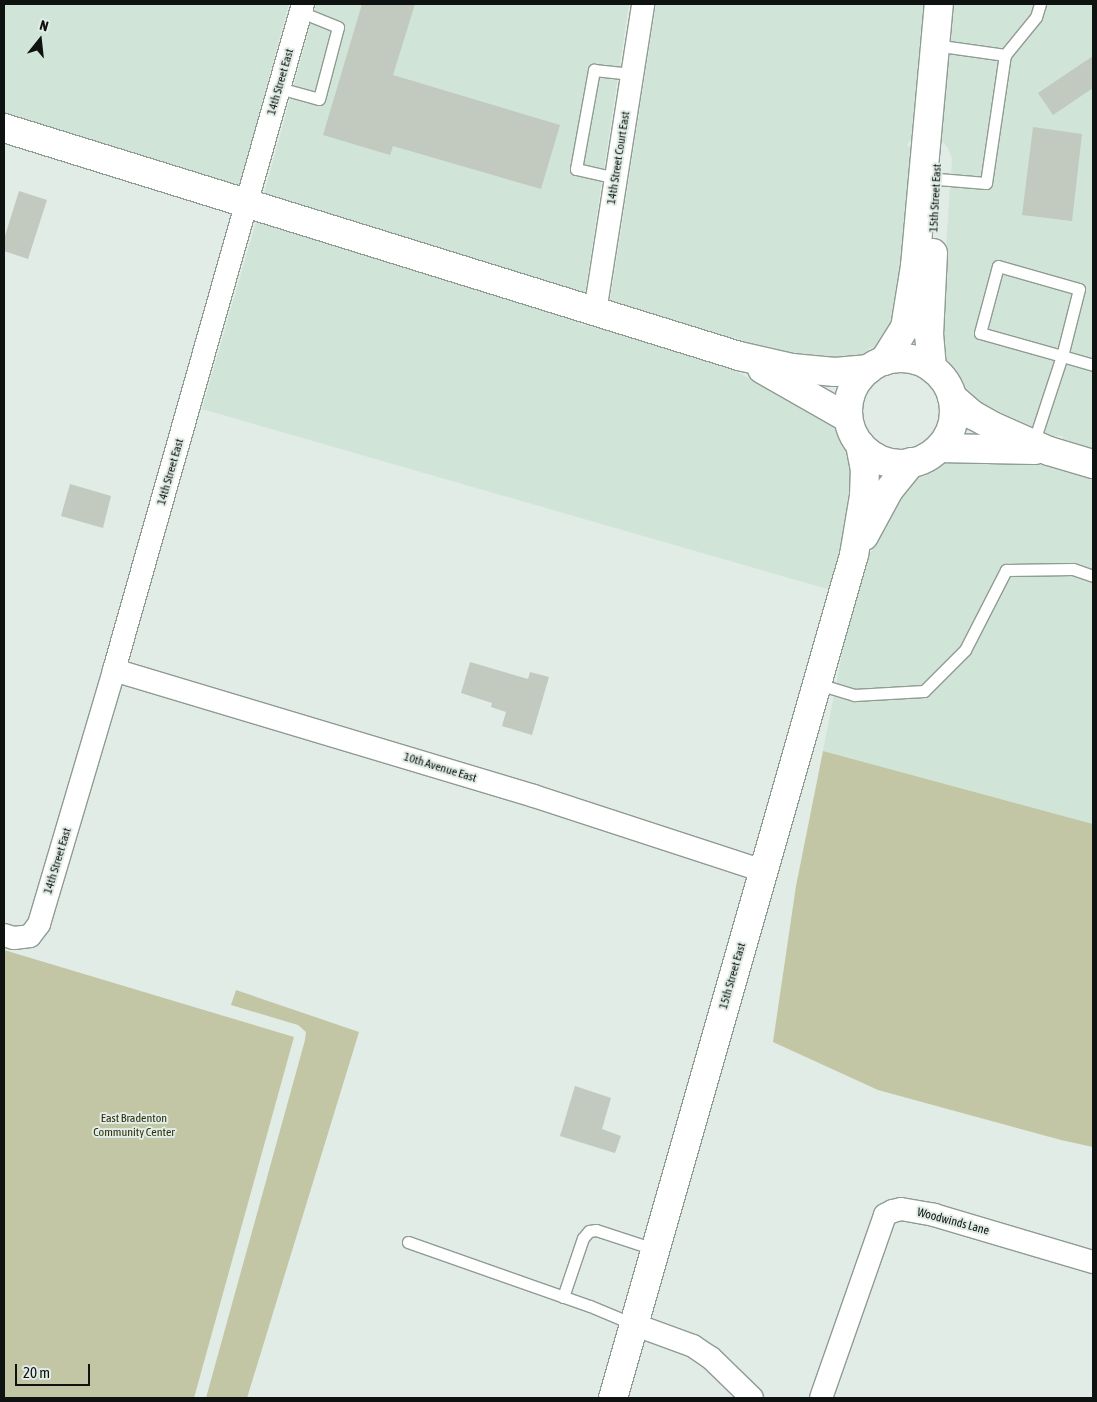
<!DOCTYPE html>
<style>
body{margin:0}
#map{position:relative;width:1097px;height:1402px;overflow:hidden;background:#e0ece5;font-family:"Asap Condensed",sans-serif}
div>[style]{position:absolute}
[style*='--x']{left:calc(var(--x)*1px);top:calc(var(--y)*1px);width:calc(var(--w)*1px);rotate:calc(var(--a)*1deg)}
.built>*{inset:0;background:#d0e4d7}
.green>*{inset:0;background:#c3c6a4}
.building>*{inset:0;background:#c2c9bf}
.roads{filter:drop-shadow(1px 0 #909b94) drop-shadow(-1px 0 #909b94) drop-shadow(0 1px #909b94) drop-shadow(0 -1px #909b94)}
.lane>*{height:11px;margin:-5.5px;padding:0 5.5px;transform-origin:5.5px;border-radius:5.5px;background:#fff}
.street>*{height:22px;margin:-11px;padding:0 11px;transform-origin:11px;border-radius:11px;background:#fff}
.secondary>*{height:28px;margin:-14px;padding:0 14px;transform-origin:14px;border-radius:14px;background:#fff}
.secondary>.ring{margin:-14px;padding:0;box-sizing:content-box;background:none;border:28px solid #fff;border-radius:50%}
span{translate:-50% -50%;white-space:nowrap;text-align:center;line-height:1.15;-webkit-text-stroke:4px #e0ece5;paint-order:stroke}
.street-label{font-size:12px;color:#0e1210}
.park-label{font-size:12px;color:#2d2e09}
.frame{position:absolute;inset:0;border:5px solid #0e1210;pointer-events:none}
.north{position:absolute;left:15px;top:15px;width:50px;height:50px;-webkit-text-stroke:4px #e0ece5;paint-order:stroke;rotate:16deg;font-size:14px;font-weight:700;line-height:20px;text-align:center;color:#0e1210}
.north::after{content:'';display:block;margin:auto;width:18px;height:22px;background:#0e1210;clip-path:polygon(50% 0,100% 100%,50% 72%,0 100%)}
.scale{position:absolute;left:15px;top:1364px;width:75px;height:22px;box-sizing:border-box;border:2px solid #0e1210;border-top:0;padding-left:6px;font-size:15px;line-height:18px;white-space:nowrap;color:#0e1210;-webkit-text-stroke:4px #e0ece5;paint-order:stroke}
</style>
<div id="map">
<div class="built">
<i style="clip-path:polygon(4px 4px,289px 4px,239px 186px,4px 113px)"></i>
<i style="clip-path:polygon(316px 4px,629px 4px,585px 293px,264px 194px)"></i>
<i style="clip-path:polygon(656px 4px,926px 4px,912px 138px,907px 145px,911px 150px,901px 265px,892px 324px,877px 348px,870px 348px,864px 354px,836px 358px,795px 353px,744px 342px,734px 337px,733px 339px,610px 301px)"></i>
<i style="clip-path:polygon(952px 4px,1093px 4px,1093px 449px,1063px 439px,1063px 436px,1053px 436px,981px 403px,964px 389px,963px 380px,960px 381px,948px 363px,949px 361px,943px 358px,943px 293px,952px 159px,948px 148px,939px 138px)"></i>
<i style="clip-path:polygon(256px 222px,581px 322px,580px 325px,592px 326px,734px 370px,837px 429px,843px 443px,841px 446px,848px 452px,851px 472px,851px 498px,842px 550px,836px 560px,839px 562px,831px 590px,202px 409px)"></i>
<i style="clip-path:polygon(944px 462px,1046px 465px,1093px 479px,1093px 824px,823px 751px,847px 628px,867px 559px,900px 498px,918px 477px,925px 476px,926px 472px,938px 466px,940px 468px)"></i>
</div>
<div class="green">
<i style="clip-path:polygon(823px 751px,1093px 824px,1093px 1147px,1061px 1140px,878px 1090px,773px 1042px,796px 886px)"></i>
<i style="clip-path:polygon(4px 950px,294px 1037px,194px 1398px,4px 1398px)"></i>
<i style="clip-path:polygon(236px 990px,359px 1032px,247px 1398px,206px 1398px,305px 1040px,306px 1032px,298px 1025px,231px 1005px)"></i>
</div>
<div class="building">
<i style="clip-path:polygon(362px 4px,415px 4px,393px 75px,560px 125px,541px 189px,393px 146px,390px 155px,323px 135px)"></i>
<i style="clip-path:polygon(1093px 56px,1093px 88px,1053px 115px,1038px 93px)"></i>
<i style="clip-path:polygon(1033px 127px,1082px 134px,1072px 221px,1022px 215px)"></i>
<i style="clip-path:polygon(19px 191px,47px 200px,28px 259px,4px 251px,4px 239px)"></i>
<i style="clip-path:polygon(70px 484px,111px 496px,103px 528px,61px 516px)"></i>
<i style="clip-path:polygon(470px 662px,528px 679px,530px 672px,549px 677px,532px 735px,502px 726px,506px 712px,491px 707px,492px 703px,461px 693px)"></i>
<i style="clip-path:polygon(575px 1086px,611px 1098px,602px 1129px,621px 1136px,615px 1153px,560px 1136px)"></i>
</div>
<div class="roads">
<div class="lane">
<i style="--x:934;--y:45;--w:72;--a:8"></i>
<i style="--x:279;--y:88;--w:41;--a:15.4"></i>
<i style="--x:319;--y:99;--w:74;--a:-75.2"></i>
<i style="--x:338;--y:27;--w:40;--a:-158"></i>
<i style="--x:616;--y:178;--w:41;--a:-167.3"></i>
<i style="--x:576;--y:169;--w:101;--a:-79.7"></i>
<i style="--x:594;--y:70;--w:38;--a:6"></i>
<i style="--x:938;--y:179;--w:48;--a:4.8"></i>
<i style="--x:986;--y:183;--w:129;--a:-81.6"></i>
<i style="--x:1005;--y:55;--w:49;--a:-50.8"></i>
<i style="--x:1036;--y:17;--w:14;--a:-73"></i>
<i style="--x:998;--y:266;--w:84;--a:15.9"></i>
<i style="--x:1079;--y:289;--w:69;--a:104.2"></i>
<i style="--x:1062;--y:356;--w:85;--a:-164.3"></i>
<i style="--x:980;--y:333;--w:69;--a:-75"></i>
<i style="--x:1033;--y:444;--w:93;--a:-71.8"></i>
<i style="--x:1062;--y:356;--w:32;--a:16"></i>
<i style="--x:818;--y:684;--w:38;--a:17"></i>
<i style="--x:854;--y:695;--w:70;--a:-3.3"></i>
<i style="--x:924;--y:691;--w:58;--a:-45"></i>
<i style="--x:965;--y:650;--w:90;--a:-62.9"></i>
<i style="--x:1006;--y:570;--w:67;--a:-0.9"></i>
<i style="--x:1073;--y:569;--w:21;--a:19"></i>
<i style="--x:408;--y:1242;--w:193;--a:19.4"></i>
<i style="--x:590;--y:1306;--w:47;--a:22.7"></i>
<i style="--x:563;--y:1297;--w:62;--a:-71.3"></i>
<i style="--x:583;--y:1238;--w:9;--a:-49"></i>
<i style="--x:589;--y:1231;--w:7;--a:-8"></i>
<i style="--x:596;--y:1230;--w:61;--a:18.1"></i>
</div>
<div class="street">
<i style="--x:595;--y:312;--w:312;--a:-81.1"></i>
<i style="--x:114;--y:670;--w:438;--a:16.7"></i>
<i style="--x:534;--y:796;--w:242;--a:18.1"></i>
<i style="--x:4;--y:935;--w:10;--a:17"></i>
<i style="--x:14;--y:938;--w:16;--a:-7"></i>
<i style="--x:30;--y:936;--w:15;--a:-53"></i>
<i style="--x:39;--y:924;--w:265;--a:-73.5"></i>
<i style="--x:114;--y:670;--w:692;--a:-74.16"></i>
<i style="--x:633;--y:1324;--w:64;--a:20.1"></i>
<i style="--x:693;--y:1346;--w:22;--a:34"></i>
<i style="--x:711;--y:1358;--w:57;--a:44.3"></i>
<i style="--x:821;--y:1398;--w:194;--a:-70.7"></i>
<i style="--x:885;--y:1215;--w:9;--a:-27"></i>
<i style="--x:893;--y:1211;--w:8;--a:-14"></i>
<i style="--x:901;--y:1209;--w:34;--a:10"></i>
<i style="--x:934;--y:1215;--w:166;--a:16.5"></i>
</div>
<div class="secondary">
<i style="--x:4;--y:128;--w:770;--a:17.23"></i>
<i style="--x:739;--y:356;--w:54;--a:12.8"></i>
<i style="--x:792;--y:368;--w:43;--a:5.3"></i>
<i style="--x:835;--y:372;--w:34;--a:-5"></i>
<i class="ring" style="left:848px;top:358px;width:78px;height:78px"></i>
<i style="--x:884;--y:361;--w:39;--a:-58"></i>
<i style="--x:905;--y:328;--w:63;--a:-80.8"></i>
<i style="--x:915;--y:266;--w:263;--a:-84.8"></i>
<i style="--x:932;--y:368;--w:33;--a:-95"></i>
<i style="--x:929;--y:335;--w:82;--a:-87.2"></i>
<i style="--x:762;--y:369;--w:99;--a:29.7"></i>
<i style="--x:952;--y:397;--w:28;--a:41"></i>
<i style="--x:973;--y:415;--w:25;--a:29"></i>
<i style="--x:995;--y:427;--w:59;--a:24"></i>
<i style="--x:1049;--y:451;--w:46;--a:16.5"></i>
<i style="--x:939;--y:448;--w:96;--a:1.2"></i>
<i style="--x:864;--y:536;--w:52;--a:-61.5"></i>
<i style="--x:889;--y:490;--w:36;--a:-51"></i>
<i style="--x:613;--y:1398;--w:877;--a:-74.05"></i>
<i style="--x:854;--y:555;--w:60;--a:-80.4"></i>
<i style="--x:864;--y:496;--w:26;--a:-88"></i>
<i style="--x:865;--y:470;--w:26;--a:-101"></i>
</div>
</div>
<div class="street-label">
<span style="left:281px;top:82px;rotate:-74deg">14th Street East</span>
<span style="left:619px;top:158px;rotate:-81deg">14th Street Court East</span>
<span style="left:936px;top:198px;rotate:-87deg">15th Street East</span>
<span style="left:171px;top:472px;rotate:-74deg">14th Street East</span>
<span style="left:440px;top:768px;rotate:17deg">10th Avenue East</span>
<span style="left:58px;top:861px;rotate:-73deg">14th Street East</span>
<span style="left:733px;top:976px;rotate:-74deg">15th Street East</span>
<span style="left:953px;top:1222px;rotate:15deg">Woodwinds Lane</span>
</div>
<div class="park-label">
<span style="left:134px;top:1126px">East Bradenton<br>Community Center</span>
</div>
<div class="frame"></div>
<div class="north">N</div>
<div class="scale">20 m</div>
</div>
